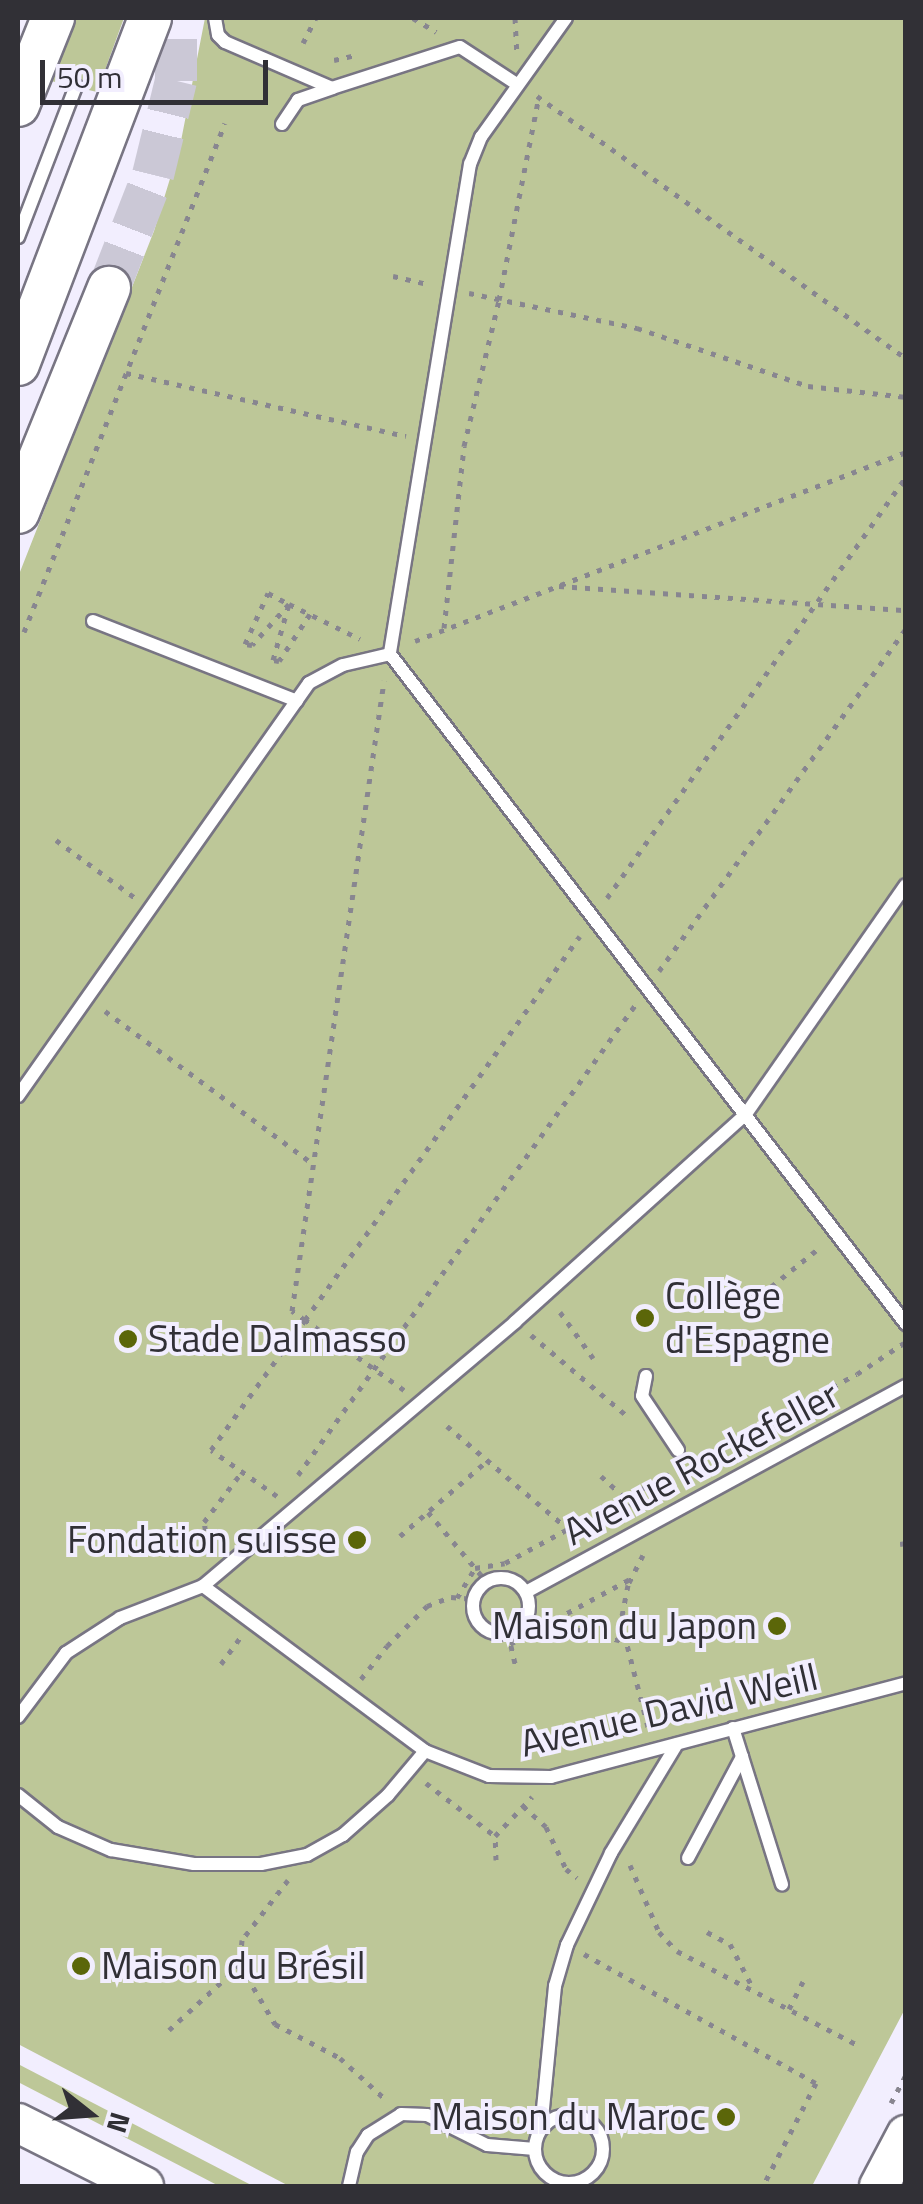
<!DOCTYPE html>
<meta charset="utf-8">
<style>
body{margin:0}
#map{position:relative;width:923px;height:2204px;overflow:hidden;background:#f2eefe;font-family:"Titillium Web",sans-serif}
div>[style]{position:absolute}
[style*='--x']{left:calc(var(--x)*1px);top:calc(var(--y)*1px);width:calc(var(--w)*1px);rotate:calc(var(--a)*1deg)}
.green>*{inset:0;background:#bdc798}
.highway-tunnel>*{height:42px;margin-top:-21px;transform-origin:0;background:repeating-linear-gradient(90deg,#cbc8d6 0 42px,transparent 0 63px)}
.path>*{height:5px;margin-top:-2.5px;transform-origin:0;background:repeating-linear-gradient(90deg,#888690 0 5px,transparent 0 13px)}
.roads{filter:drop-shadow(2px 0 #787583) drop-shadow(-2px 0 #787583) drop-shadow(0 2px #787583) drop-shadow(0 -2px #787583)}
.lane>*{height:12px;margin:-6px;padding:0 6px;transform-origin:6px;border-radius:6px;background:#fff}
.lane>.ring{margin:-6px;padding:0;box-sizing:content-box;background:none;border:12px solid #fff;border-radius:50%}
.primary>*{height:38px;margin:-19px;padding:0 19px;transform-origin:19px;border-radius:19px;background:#fff}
.highway>*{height:42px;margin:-21px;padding:0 21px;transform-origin:21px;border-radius:21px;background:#fff}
.dots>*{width:28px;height:28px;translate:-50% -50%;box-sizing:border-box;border:5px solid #f2eefe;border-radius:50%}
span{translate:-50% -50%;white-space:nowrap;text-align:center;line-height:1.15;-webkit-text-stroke:8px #f2eefe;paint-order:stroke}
.poi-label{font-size:38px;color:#313036}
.left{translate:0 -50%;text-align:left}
.right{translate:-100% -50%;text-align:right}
.street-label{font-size:38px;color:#313036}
.frame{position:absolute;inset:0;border:20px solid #313036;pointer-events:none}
.north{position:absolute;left:40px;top:2064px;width:100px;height:100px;-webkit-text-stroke:8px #f2eefe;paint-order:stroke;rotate:107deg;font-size:28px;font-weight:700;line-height:40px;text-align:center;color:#313036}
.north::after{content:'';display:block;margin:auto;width:35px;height:45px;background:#313036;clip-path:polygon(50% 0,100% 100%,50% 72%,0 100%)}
.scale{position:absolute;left:40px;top:60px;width:228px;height:45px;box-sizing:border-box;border:5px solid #313036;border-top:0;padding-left:12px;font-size:30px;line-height:35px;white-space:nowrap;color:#313036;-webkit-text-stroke:8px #f2eefe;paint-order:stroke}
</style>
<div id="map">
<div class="green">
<i style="clip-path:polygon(76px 18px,124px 18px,97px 92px,51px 81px)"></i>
<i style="clip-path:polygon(205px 18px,905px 18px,906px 2007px,812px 2186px,289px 2186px,18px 2044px,18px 577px,154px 231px,180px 146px)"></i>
<i style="clip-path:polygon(18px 2064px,253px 2186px,219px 2186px,18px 2082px)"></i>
</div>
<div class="highway-tunnel">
<i style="--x:109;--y:288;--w:121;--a:-68.7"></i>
<i style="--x:153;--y:175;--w:97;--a:-76.3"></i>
<i style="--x:176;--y:81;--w:63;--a:-90"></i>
</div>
<div class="path">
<i style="--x:413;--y:18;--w:27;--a:31"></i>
<i style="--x:515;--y:18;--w:33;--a:87"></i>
<i style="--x:303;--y:43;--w:28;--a:-63"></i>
<i style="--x:334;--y:60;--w:23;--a:-13"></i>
<i style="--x:537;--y:96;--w:453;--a:35.4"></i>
<i style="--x:393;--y:276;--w:37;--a:13"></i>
<i style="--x:469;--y:293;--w:172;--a:11.8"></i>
<i style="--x:637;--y:328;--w:181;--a:18.7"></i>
<i style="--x:808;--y:386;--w:99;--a:6.4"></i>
<i style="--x:126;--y:373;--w:287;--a:12.7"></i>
<i style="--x:559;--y:586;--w:348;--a:4"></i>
<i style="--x:310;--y:614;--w:56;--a:123.4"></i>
<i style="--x:279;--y:661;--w:6;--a:-171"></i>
<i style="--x:273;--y:660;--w:58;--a:-74.1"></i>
<i style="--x:289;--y:604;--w:55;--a:132.1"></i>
<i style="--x:252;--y:645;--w:7;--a:-172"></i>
<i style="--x:245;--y:644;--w:56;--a:-65.7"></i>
<i style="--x:268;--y:593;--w:24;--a:28"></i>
<i style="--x:289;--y:604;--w:79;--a:26.2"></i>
<i style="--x:444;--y:628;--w:183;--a:-83.7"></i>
<i style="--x:464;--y:446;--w:150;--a:-76.5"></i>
<i style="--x:499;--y:300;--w:207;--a:-78.9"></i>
<i style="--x:24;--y:632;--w:547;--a:-68.45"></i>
<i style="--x:415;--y:641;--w:526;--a:-21.05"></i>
<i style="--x:56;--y:840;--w:97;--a:36.2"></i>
<i style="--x:607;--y:898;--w:516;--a:-54.62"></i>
<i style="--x:659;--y:971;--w:423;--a:-54.2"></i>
<i style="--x:105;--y:1011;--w:257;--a:36.3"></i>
<i style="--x:741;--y:1311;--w:100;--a:-38.9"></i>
<i style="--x:560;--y:1312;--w:57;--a:54.3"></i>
<i style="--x:531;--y:1335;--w:124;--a:40.1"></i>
<i style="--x:404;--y:1390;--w:121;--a:-144.7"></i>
<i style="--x:305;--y:1320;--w:472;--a:-54.4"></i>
<i style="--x:447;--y:1426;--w:175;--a:40.4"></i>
<i style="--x:695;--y:1460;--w:183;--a:-28"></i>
<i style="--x:857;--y:1374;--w:56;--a:-33.4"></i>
<i style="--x:298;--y:1475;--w:580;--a:-54.34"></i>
<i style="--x:601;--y:1476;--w:47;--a:42.4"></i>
<i style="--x:277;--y:1496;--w:80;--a:-145.1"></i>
<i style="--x:211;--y:1450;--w:160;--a:-54.1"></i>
<i style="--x:305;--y:1320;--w:16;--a:-145"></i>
<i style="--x:292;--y:1311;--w:637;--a:-81.69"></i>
<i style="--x:428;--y:1512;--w:92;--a:49.9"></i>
<i style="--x:400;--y:1536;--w:115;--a:-40.8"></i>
<i style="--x:900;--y:1544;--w:6;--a:-9"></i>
<i style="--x:643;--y:1555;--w:34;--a:117"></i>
<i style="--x:628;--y:1585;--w:37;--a:101"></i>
<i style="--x:621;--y:1621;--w:114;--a:75.7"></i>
<i style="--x:209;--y:1556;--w:34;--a:-98"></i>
<i style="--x:204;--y:1522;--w:63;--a:-52.8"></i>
<i style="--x:457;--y:1598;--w:35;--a:-59"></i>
<i style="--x:475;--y:1568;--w:30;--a:-9"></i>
<i style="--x:505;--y:1563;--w:196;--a:-28.4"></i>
<i style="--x:552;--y:1623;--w:76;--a:14.4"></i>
<i style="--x:508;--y:1633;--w:32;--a:77"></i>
<i style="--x:510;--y:1644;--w:136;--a:-28.4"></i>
<i style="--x:221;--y:1664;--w:32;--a:-54"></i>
<i style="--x:361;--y:1679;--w:42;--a:-51.8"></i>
<i style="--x:387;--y:1646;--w:57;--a:-45"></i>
<i style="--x:427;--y:1606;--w:26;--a:-21"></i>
<i style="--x:451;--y:1597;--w:23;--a:5"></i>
<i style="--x:426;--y:1783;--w:87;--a:37.5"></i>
<i style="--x:523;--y:1806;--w:31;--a:42"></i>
<i style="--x:546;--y:1827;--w:47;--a:64.5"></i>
<i style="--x:566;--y:1869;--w:14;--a:39"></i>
<i style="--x:496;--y:1860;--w:24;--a:-92"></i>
<i style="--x:495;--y:1836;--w:54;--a:-46.5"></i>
<i style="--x:630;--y:1865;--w:73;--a:66.6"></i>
<i style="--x:659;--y:1932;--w:26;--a:47"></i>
<i style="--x:677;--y:1951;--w:202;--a:27.5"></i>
<i style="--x:288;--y:1880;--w:76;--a:127.5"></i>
<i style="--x:242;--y:1940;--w:25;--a:95"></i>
<i style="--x:240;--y:1965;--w:69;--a:59.3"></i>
<i style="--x:275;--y:2024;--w:73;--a:27.6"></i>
<i style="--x:340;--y:2058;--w:59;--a:42.3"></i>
<i style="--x:707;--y:1932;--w:26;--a:28"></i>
<i style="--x:730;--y:1944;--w:50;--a:62.4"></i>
<i style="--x:584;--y:1954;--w:265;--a:29.1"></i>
<i style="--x:816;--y:2083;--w:116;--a:117.2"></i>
<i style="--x:789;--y:2009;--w:31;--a:-63"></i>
<i style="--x:169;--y:2030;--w:96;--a:-42.5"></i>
<i style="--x:891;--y:2103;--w:32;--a:-62"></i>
</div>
<div class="roads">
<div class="lane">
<i style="--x:215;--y:18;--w:17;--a:80"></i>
<i style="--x:218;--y:35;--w:10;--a:45"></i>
<i style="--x:225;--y:42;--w:116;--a:23.3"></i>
<i style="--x:332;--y:88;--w:134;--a:-17.8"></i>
<i style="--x:460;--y:47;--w:69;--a:33.2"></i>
<i style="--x:566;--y:18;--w:146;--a:125.5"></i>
<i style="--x:481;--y:137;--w:29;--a:112"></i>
<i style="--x:470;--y:164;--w:496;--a:99.3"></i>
<i style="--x:390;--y:654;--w:846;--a:52.4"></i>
<i style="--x:282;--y:124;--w:29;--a:-56"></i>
<i style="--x:298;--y:100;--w:36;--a:-19"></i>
<i style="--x:18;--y:237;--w:162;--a:-69"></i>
<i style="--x:93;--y:621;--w:219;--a:21.4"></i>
<i style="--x:18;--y:1096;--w:505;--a:-54.83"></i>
<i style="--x:309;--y:683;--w:38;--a:-28"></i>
<i style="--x:343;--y:665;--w:48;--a:-13.2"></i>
<i style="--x:646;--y:1376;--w:20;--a:101"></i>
<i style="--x:642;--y:1396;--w:65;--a:56.3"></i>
<i class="ring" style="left:473px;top:1578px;width:44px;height:44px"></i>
<i style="--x:203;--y:1586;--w:277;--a:36.6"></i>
<i style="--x:425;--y:1751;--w:69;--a:21.3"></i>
<i style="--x:489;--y:1776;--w:62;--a:0.9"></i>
<i style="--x:551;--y:1777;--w:367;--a:-14.8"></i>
<i style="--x:526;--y:1592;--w:432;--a:-28.5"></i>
<i style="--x:18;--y:1717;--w:80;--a:-53.1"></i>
<i style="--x:66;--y:1653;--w:64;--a:-32.9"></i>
<i style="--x:120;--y:1618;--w:89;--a:-21.1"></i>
<i style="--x:203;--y:1586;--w:409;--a:-40.2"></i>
<i style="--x:515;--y:1322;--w:311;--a:-42"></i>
<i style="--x:746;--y:1114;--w:279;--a:-55.1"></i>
<i style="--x:733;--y:1728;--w:164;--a:72.6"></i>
<i style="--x:18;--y:1795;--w:51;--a:38.7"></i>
<i style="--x:58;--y:1827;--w:58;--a:23.5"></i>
<i style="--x:111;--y:1850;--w:84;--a:9.6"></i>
<i style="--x:194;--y:1864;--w:67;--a:0"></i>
<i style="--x:261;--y:1864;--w:47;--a:-11.1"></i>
<i style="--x:307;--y:1855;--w:41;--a:-29.1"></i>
<i style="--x:343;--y:1835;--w:60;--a:-41.6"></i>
<i style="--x:388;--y:1795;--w:57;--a:-49.9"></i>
<i style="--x:688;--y:1858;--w:115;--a:-61.9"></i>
<i class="ring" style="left:535px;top:2115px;width:56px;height:56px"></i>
<i style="--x:541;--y:2129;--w:144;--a:-84.4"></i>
<i style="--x:555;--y:1986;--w:43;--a:-73.7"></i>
<i style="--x:567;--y:1945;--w:102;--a:-64.4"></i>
<i style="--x:611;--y:1853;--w:127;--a:-58.8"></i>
<i style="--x:349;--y:2186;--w:35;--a:-77"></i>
<i style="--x:357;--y:2152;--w:20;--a:-57"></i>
<i style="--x:368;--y:2135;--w:39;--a:-32"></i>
<i style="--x:401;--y:2114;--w:26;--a:2"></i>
<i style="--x:427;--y:2115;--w:67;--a:26.6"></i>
<i style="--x:487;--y:2145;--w:48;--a:4.8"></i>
</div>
<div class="primary">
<i style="--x:18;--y:2123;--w:141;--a:26.6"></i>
<i style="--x:879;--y:2186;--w:58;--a:-62.1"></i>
</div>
<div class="highway">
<i style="--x:18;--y:105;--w:94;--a:-68.1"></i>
<i style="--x:18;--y:364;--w:370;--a:-69.1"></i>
<i style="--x:18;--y:512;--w:242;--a:-67.9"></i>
</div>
</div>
<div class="dots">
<i style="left:645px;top:1318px;background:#5b6609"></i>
<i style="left:128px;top:1339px;background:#5b6609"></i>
<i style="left:357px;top:1540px;background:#5b6609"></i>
<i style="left:777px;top:1626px;background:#5b6609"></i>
<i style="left:81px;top:1966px;background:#5b6609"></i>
<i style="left:726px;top:2117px;background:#5b6609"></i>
</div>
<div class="poi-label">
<span class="left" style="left:665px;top:1318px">Collège<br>d'Espagne</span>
<span class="left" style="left:148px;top:1339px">Stade Dalmasso</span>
<span class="right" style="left:337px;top:1540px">Fondation suisse</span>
<span class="right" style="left:757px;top:1626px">Maison du Japon</span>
<span class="left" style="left:101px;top:1966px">Maison du Brésil</span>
<span class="right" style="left:706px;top:2117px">Maison du Maroc</span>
</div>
<div class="street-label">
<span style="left:701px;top:1463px;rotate:-28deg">Avenue Rockefeller</span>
<span style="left:669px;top:1710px;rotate:-13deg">Avenue David Weill</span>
</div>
<div class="frame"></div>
<div class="north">N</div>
<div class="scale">50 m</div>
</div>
